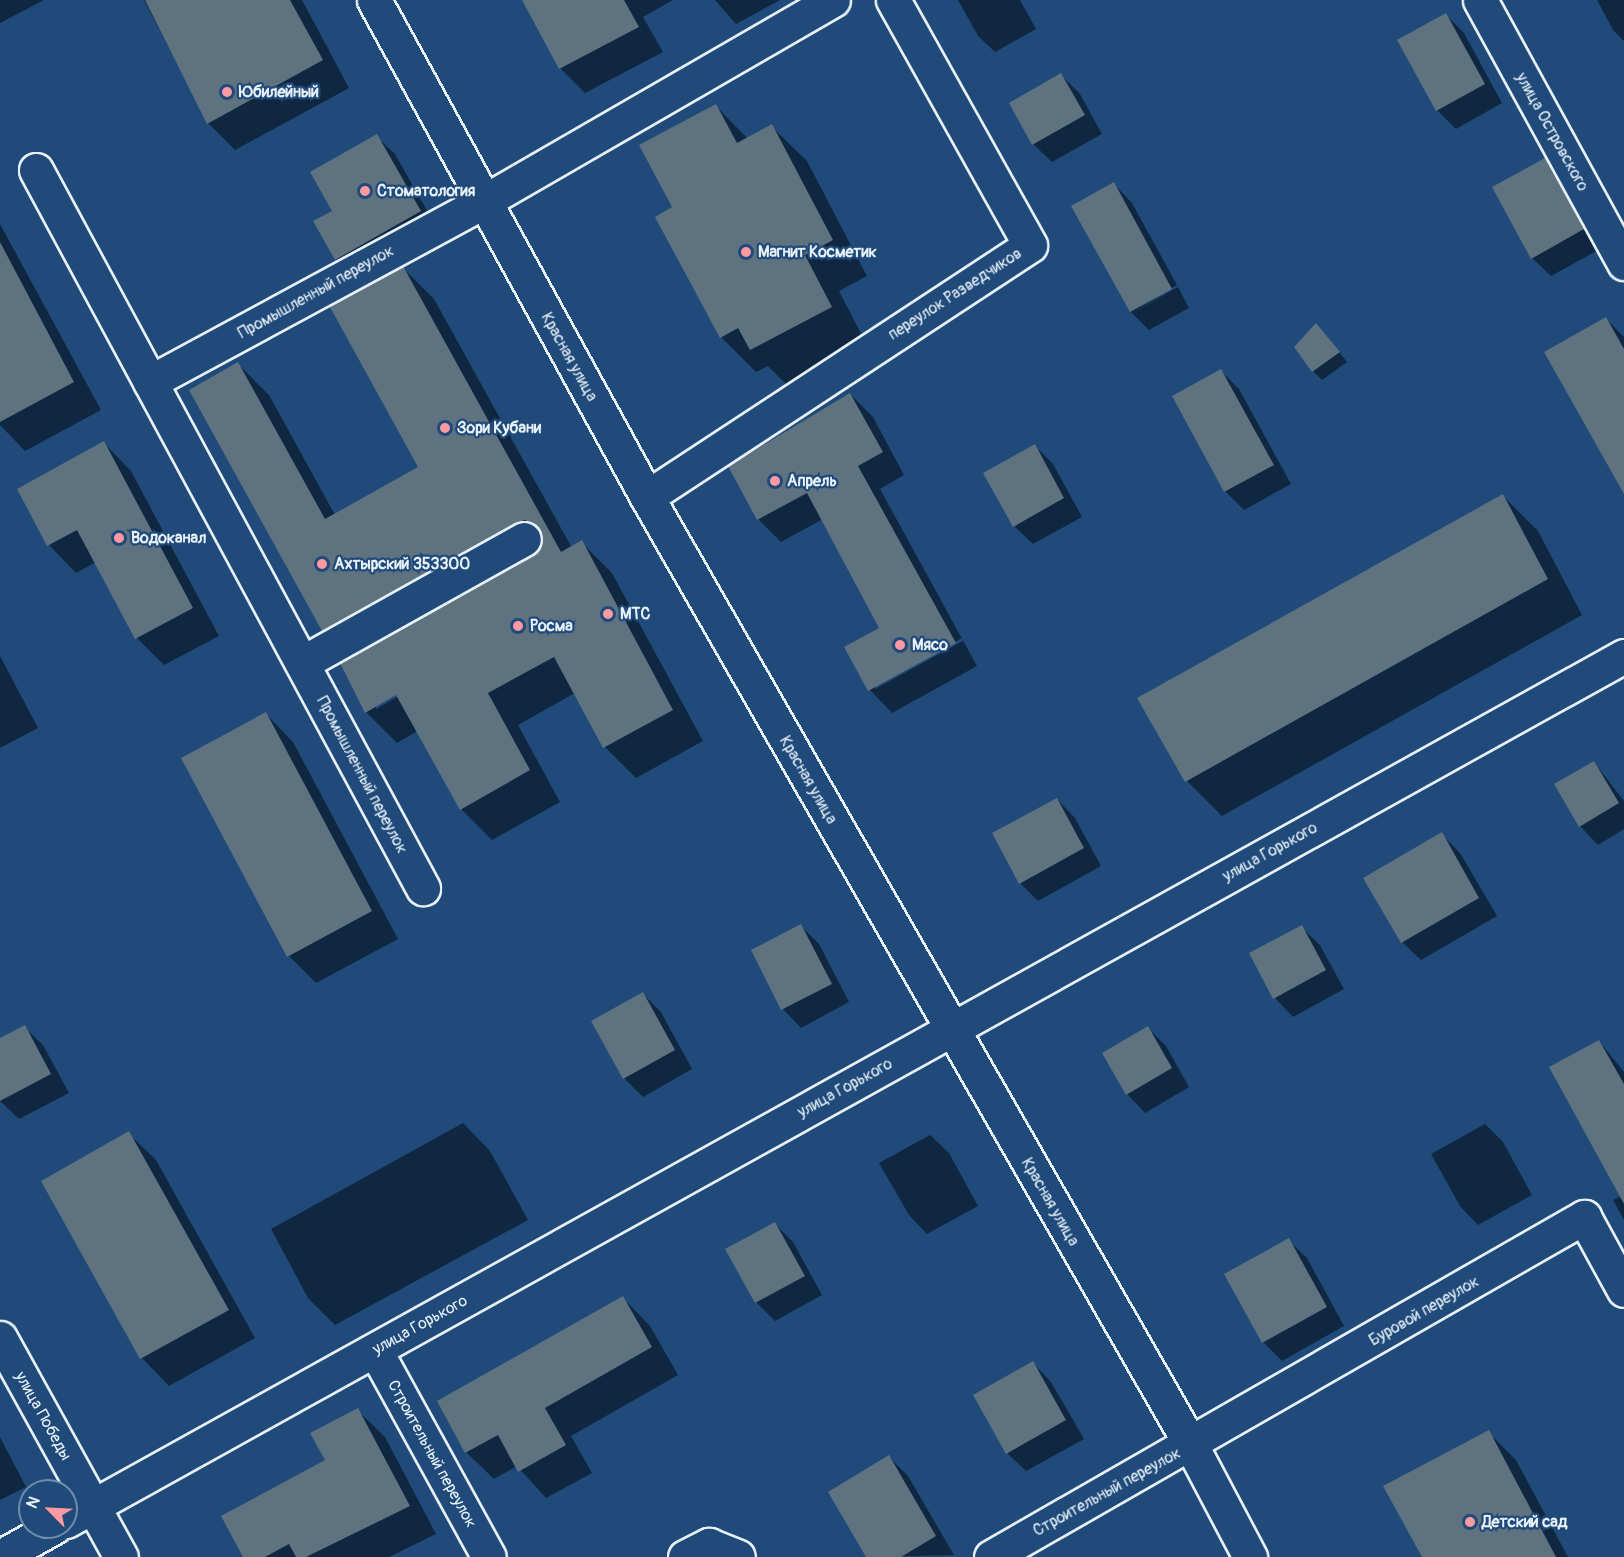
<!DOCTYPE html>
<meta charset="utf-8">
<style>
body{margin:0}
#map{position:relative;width:1624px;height:1557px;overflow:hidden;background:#1f4a7a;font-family:Pangolin,sans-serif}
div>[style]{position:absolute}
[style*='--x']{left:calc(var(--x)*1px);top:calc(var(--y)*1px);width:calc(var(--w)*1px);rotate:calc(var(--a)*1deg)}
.shadow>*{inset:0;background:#0007}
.building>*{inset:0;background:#5f7280}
.roads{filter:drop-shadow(2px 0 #e8f1f8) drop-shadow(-2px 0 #e8f1f8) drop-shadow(0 2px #e8f1f8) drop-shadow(0 -2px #e8f1f8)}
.minor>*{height:33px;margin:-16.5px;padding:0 16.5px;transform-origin:16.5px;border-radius:16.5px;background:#1f4a7a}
.dots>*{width:16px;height:16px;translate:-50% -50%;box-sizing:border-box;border:3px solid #1f4a7a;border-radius:50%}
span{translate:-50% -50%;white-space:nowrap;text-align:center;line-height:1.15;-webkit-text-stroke:4.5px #1f4a7a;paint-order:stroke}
.poi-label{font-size:16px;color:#e8f1f8;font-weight:700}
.left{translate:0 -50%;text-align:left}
.street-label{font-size:16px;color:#e8f1f8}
.north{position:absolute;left:18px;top:1479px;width:60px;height:60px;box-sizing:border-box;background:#1f4a7a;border:2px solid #6f8dac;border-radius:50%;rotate:294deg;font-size:16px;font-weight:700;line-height:24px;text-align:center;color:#e8f1f8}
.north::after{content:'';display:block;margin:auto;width:21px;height:27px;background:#ff9aa2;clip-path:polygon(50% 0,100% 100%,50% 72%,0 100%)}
</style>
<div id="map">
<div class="shadow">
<i style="clip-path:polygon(0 0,44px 0,0 23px)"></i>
<i style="clip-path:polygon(144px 0,302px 0,349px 88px,235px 150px,208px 123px)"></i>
<i style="clip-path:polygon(524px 0,673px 0,643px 17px,663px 52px,585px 93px,560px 68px)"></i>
<i style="clip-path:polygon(715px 0,780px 0,736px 24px)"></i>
<i style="clip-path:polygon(958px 0,1020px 0,1036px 29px,995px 52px,978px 36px)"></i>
<i style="clip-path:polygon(1597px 0,1624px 0,1624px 41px,1613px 30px)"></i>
<i style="clip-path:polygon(1446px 15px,1464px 33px,1502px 103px,1456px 129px,1437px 110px,1399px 41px)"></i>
<i style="clip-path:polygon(1061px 75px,1080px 94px,1102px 134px,1052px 162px,1033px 144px)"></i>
<i style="clip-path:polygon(716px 106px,748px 139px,771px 126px,807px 161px,867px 276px,839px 291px,866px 343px,787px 385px,768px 366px,756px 372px,721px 337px,674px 208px)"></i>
<i style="clip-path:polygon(376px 136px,395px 154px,438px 230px,355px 278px,337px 260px,315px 221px,334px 211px)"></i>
<i style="clip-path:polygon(1545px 160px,1563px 179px,1602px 248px,1551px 276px,1532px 258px)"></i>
<i style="clip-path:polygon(1114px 184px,1132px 203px,1177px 285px,1135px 311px,1178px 287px,1189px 308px,1149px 330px,1131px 312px)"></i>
<i style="clip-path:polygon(0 224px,101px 410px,25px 451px,0 425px)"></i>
<i style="clip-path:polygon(evenodd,403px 268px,434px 299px,572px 548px,581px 542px,612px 573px,703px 741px,636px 778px,605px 747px,575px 693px,518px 725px,560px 802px,492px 840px,461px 809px,418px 731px,397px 743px,366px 712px,352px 658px,323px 630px,238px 364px,269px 395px,335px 515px,420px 467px,403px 268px,402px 690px,404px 693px,376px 709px,376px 705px,402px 690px)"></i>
<i style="clip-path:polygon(1605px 318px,1624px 337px,1624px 491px)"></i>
<i style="clip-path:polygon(1325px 334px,1347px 362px,1322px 380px,1313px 371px)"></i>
<i style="clip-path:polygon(1220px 370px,1239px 389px,1291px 484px,1244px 510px,1225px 491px,1174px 396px)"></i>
<i style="clip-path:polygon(evenodd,850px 394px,873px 417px,904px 475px,880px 489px,977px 666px,892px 713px,870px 690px,846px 648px,881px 628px,823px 519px,781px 542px,759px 520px,730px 467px,850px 394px,962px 638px,963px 641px,875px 689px,875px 686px,962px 638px)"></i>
<i style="clip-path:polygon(104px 443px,131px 471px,219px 636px,164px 665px,137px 638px,96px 562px,76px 573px,49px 545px,19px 489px)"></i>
<i style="clip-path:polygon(1035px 446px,1053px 464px,1082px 517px,1033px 544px,1014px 526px)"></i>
<i style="clip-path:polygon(1503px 496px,1538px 531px,1582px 615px,1222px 816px,1187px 781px)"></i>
<i style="clip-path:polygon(0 656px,38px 728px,0 748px)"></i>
<i style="clip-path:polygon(266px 714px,293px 742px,398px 939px,316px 983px,289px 956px)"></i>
<i style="clip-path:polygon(1594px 762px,1624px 801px,1624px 829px,1598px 845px,1580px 826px)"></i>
<i style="clip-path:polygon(1057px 799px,1075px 818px,1101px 866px,1038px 901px,1020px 883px)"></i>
<i style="clip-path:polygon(1441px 834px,1460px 853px,1497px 916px,1421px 960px,1402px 942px)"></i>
<i style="clip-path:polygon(801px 926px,819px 944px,849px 1002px,801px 1028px,783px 1009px,753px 951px)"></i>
<i style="clip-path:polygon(1301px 927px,1320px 945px,1344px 989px,1293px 1017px,1275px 998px,1251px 954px)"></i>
<i style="clip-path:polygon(643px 994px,661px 1012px,692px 1069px,643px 1097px,624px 1078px)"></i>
<i style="clip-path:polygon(24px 1027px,43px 1045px,69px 1093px,19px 1119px,0 1101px,0 1040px)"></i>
<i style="clip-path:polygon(1148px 1028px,1166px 1046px,1189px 1087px,1145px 1113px,1127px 1094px)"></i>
<i style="clip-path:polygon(1599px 1041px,1624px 1072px,1624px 1220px,1613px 1200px,1621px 1196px)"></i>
<i style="clip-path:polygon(463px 1123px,490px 1151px,528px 1220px,335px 1325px,308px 1298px,271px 1229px)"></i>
<i style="clip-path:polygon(1485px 1124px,1503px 1142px,1532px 1195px,1478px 1225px,1460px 1206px,1431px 1154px)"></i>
<i style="clip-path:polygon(128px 1133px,156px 1160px,255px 1338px,169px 1386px,142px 1358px,43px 1181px)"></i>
<i style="clip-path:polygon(930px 1135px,949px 1153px,978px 1206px,927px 1234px,909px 1215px,879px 1163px)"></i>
<i style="clip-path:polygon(775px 1224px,793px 1242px,822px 1295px,775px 1321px,756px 1302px,727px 1250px)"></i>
<i style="clip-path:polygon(1288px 1240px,1307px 1258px,1344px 1326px,1282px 1361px,1263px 1342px,1226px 1275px)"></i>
<i style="clip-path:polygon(623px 1298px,650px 1326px,678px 1375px,571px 1436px,592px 1473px,546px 1498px,517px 1466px,494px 1479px,466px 1452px)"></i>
<i style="clip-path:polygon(1033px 1363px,1051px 1382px,1084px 1439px,1026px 1471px,1007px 1453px)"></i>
<i style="clip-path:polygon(357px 1410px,385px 1437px,436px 1534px,389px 1557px,245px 1557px,327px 1461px)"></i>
<i style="clip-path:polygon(1488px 1432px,1516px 1460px,1568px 1557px,1424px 1557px)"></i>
<i style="clip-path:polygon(0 1437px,26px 1487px,0 1500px)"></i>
<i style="clip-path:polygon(889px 1457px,908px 1476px,954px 1555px,868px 1557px)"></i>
</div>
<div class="building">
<i style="clip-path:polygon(145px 0,290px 0,323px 60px,207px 124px)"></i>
<i style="clip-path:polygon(522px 0,624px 0,639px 27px,559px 69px)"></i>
<i style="clip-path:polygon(1446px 13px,1485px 84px,1436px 111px,1397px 40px)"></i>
<i style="clip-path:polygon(1061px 73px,1085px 115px,1032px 145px,1009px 103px)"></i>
<i style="clip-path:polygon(716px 104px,737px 143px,772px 124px,833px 240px,805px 255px,832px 307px,750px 350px,738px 328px,720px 338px,655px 217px,672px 207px,639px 145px)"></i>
<i style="clip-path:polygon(377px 134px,421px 211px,335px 260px,313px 221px,332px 211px,310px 172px)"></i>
<i style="clip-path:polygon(1545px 158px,1584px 229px,1531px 259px,1492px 187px)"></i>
<i style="clip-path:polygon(1114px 182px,1172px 289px,1130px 312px,1071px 206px)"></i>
<i style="clip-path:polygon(0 242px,74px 382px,0 422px)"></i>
<i style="clip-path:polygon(403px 266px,561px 552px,582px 540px,673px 710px,603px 748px,554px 657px,488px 693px,530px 770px,460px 810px,396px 695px,365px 713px,340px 663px,533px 555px,543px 540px,540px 529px,525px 520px,515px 523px,322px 631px,189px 390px,238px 362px,325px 519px,418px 467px,330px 307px)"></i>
<i style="clip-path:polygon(1606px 317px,1624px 349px,1624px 494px,1544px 352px)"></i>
<i style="clip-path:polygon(1316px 323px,1340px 352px,1312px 372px,1294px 347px)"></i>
<i style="clip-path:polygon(1221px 369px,1274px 465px,1224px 492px,1172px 396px)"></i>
<i style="clip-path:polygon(850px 393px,883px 452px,858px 466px,956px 643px,868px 691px,844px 647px,879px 628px,807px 493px,757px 520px,728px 466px)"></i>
<i style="clip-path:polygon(104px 441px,193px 608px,135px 639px,77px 530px,47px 546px,17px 489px)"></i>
<i style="clip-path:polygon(1035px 444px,1064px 498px,1013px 527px,983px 473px)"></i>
<i style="clip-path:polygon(1503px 494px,1548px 579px,1185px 782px,1137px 698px)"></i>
<i style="clip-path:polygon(266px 712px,372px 911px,287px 957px,181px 758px)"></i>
<i style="clip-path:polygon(1594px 761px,1619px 803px,1579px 827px,1554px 784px)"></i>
<i style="clip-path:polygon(1057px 798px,1084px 848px,1019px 884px,992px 833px)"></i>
<i style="clip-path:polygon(1442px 832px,1479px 898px,1401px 943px,1363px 878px)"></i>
<i style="clip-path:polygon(801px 924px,832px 984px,781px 1010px,751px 950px)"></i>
<i style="clip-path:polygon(1302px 925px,1326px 970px,1273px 999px,1249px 953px)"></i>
<i style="clip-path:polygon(643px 992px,675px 1050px,623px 1079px,591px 1021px)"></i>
<i style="clip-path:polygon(25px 1025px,51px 1074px,0 1101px,0 1038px)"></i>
<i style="clip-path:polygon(1148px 1026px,1172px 1068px,1126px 1095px,1102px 1053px)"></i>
<i style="clip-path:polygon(1599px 1040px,1624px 1084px,1624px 1204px,1549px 1067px)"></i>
<i style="clip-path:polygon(129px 1131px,229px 1310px,140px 1359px,41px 1181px)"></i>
<i style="clip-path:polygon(775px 1222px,805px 1276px,755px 1303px,725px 1249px)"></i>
<i style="clip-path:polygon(1289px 1238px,1327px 1307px,1262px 1343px,1224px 1274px)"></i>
<i style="clip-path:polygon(623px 1296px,652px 1347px,545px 1408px,566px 1445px,518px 1472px,498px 1435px,465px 1453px,437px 1401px)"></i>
<i style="clip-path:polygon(1033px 1361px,1066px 1420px,1006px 1454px,973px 1395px)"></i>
<i style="clip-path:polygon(358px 1408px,410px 1506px,306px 1557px,296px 1557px,289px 1544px,265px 1557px,243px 1557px,221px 1516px,325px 1460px,310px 1433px)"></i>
<i style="clip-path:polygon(1489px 1430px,1556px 1557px,1422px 1557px,1383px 1486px)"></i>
<i style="clip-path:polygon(889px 1455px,936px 1536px,901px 1557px,866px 1557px,828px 1492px)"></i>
</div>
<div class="roads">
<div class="minor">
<i style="--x:374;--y:0;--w:567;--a:61.22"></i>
<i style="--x:647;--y:497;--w:1093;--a:60.15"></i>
<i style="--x:1191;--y:1445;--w:127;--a:62.2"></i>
<i style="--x:1480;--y:0;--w:300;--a:61.3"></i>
<i style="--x:36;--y:170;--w:816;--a:61.68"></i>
<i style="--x:150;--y:382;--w:379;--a:-28.4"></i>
<i style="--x:483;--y:202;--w:404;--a:-30"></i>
<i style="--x:647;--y:497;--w:458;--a:-33.3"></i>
<i style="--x:1030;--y:245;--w:281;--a:-119.2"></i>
<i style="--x:302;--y:663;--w:254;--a:-29.2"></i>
<i style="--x:0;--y:1338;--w:250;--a:61.1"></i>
<i style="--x:375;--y:1350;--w:236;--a:61.2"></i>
<i style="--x:66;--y:1521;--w:1782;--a:-29.04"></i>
<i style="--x:0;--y:1557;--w:62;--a:-29.1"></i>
<i style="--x:685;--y:1557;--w:27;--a:-27"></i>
<i style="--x:709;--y:1545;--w:31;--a:22"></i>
<i style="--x:991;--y:1557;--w:684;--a:-29.83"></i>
<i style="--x:1584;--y:1217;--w:83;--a:61.3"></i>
</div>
</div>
<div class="dots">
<i style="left:227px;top:92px;background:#ff9aa2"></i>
<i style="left:365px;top:191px;background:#ff9aa2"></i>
<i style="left:746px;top:252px;background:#ff9aa2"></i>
<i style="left:445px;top:428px;background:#ff9aa2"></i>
<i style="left:775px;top:481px;background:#ff9aa2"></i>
<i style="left:119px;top:538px;background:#ff9aa2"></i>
<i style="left:322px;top:564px;background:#ff9aa2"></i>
<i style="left:608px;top:614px;background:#ff9aa2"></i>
<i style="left:518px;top:626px;background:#ff9aa2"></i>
<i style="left:900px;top:645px;background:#ff9aa2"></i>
<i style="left:1470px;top:1522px;background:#ff9aa2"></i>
</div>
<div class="poi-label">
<span class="left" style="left:239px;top:92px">Юбилейный</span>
<span class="left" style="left:377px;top:191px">Стоматология</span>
<span class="left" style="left:758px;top:252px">Магнит Косметик</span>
<span class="left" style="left:457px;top:428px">Зори Кубани</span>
<span class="left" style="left:787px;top:481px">Апрель</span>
<span class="left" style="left:131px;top:538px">Водоканал</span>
<span class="left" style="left:334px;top:564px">Ахтырский 353300</span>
<span class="left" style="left:620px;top:614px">МТС</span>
<span class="left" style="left:530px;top:626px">Росма</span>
<span class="left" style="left:912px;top:645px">Мясо</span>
<span class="left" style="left:1482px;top:1522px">Детский сад</span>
</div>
<div class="street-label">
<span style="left:1552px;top:132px;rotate:61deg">улица Островского</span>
<span style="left:316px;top:292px;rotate:-29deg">Промышленный переулок</span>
<span style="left:955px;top:294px;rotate:-33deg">переулок Разведчиков</span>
<span style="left:569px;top:357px;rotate:61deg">Красная улица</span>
<span style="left:362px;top:775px;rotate:62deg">Промышленный переулок</span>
<span style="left:808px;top:780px;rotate:60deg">Красная улица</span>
<span style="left:1270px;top:852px;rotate:-29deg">улица Горького</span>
<span style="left:845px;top:1088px;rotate:-29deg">улица Горького</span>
<span style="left:1050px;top:1202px;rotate:60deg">Красная улица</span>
<span style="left:1424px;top:1311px;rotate:-30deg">Буровой переулок</span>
<span style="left:420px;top:1325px;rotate:-29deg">улица Горького</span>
<span style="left:43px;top:1416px;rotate:61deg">улица Победы</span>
<span style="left:432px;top:1454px;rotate:61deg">Строительный переулок</span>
<span style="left:1107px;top:1492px;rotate:-29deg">Строительный переулок</span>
</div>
<div class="north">N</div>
</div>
